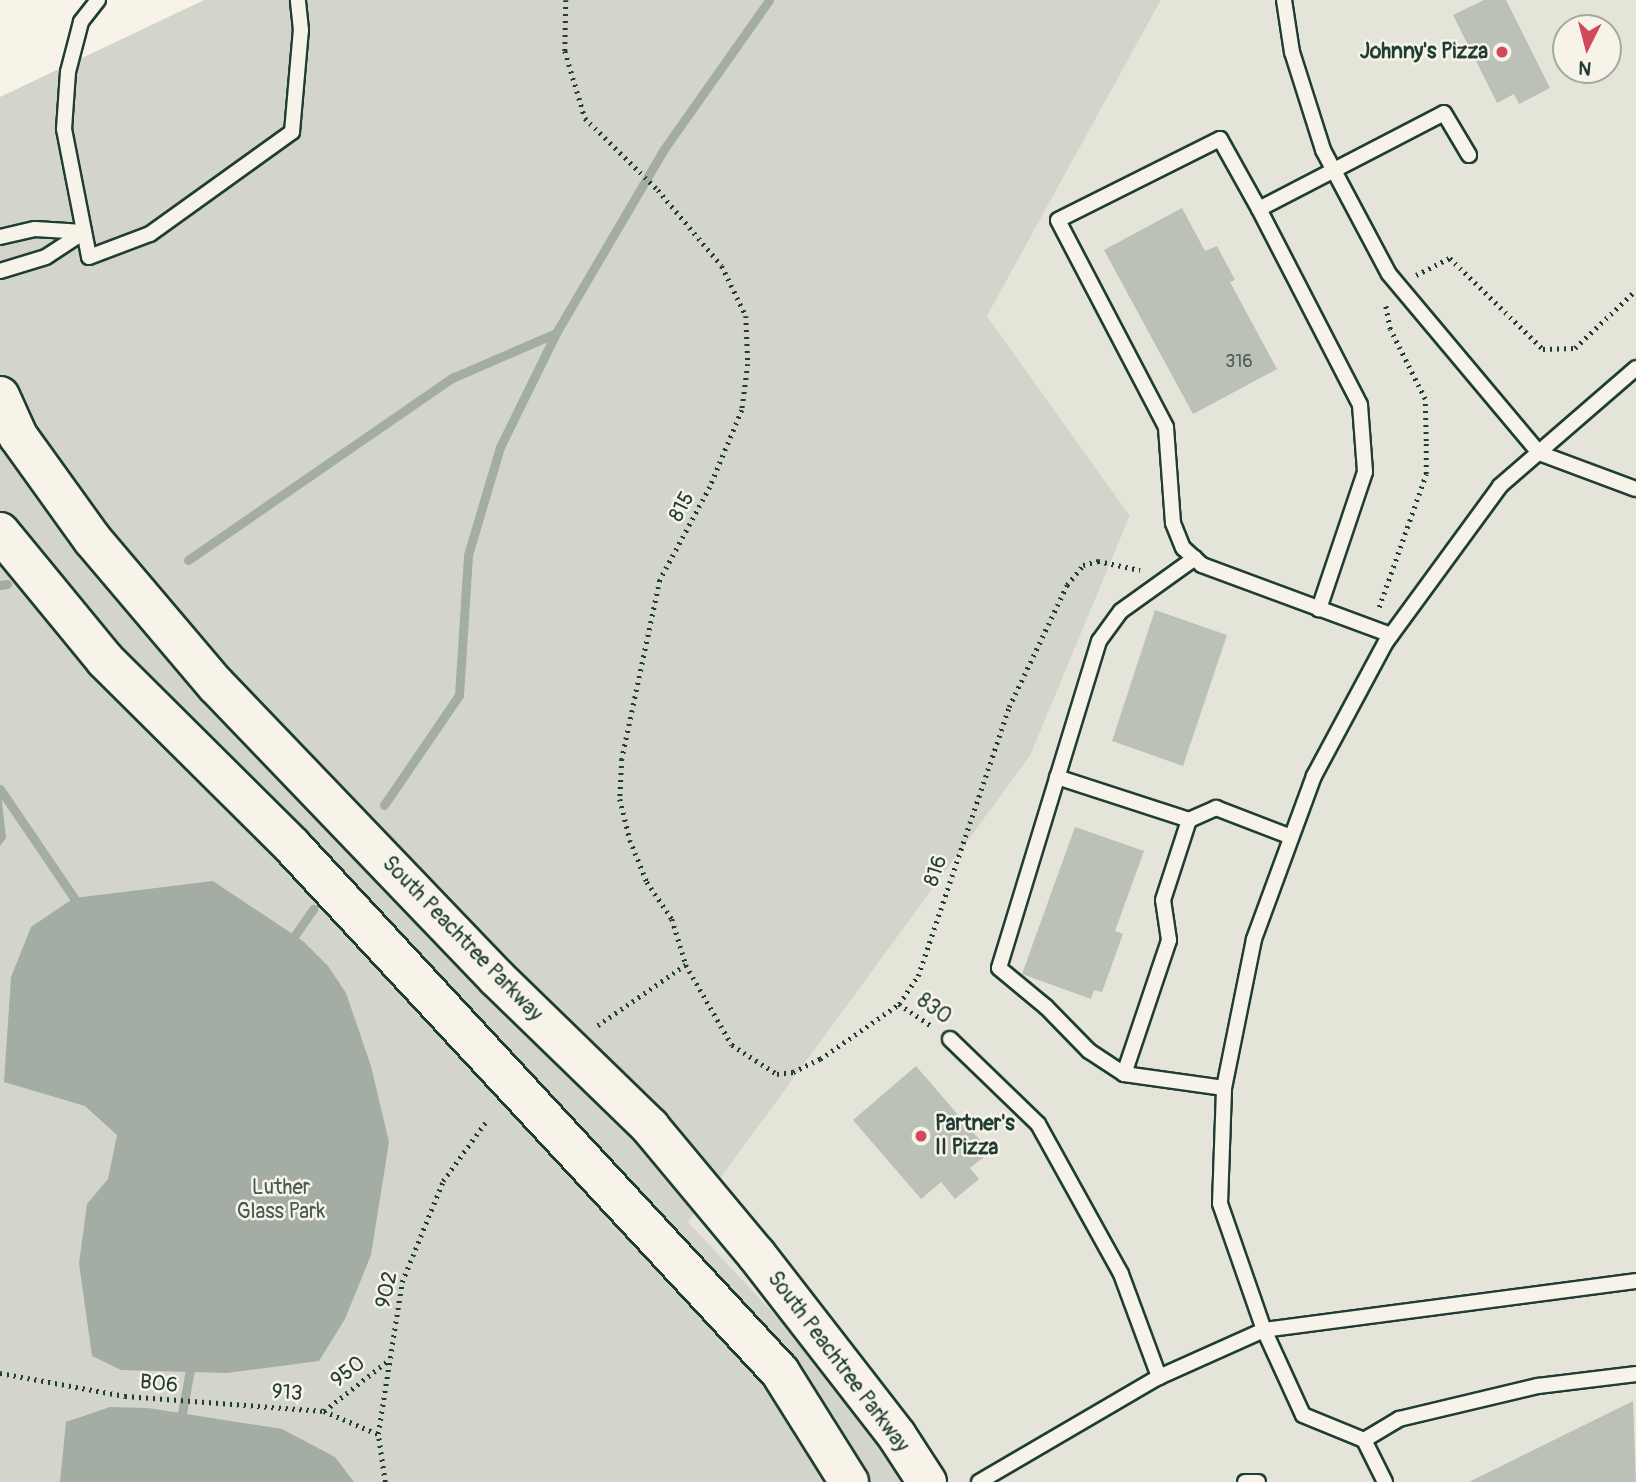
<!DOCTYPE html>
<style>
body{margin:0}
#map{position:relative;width:1636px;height:1482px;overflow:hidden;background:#f7f3e8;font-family:Pangolin,sans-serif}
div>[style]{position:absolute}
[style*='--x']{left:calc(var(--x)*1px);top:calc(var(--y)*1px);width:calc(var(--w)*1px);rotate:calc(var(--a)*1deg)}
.built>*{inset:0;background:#e5e4d9}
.green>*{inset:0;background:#d3d5ca}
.water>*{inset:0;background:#a4ada3}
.stream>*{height:9px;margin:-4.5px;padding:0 4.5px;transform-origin:4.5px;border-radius:4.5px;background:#a4ada3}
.building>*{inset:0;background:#bbc1b6}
.path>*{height:4.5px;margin-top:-2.25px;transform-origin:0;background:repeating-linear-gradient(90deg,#1f3d34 0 2px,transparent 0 7px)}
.roads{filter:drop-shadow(2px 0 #1f3d34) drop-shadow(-2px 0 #1f3d34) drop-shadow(0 2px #1f3d34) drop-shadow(0 -2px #1f3d34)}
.service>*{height:14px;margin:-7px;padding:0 7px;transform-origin:7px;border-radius:7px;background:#f7f3e8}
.secondary>*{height:38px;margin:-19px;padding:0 19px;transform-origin:19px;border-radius:19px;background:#f7f3e8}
.dots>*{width:19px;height:19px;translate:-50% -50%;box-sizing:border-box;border:4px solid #f7f3e8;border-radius:50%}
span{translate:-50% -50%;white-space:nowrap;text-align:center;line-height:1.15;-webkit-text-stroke:5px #f7f3e8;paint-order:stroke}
.number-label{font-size:18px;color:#465e54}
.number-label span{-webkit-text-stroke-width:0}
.poi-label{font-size:21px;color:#1f3d34;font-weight:700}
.right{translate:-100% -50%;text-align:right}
.left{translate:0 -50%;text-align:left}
.street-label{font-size:21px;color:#1f3d34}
.park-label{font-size:21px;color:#435b52}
.north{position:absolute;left:1552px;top:14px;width:70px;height:70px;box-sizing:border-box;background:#f7f3e8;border:2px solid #a1aaa0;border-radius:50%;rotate:186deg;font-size:19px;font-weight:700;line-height:28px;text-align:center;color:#1f3d34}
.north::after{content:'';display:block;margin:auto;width:24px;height:32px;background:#d1495b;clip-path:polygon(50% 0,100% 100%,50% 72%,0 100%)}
</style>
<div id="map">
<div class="built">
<i style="clip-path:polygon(evenodd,1161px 0,1636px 0,1636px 1482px,915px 1482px,782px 1322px,688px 1222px,1030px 756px,1130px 517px,987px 316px,1161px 0,1566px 28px,1608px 28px,1608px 70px,1566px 70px,1566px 28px)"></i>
</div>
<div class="green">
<i style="clip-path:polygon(204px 0,1161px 0,987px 316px,1130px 516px,1030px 756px,688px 1222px,782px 1322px,915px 1482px,0 1482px,0 97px)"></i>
</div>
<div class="water">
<i style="clip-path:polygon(0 784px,6px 838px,0 846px)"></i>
<i style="clip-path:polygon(213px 881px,303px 941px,328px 966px,346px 993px,371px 1066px,389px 1142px,371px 1255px,345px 1319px,319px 1361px,226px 1373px,121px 1370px,92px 1356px,79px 1263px,87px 1204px,108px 1179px,117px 1135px,85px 1106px,4px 1082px,11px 977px,31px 927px,74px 898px)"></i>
<i style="clip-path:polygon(110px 1407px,148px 1408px,282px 1429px,335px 1457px,354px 1482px,60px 1482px,66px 1422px)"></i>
</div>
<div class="stream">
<i style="--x:188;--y:560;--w:321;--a:-34.6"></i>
<i style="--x:452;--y:378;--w:113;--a:-23.4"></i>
<i style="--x:0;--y:585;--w:7;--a:-8"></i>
<i style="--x:0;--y:789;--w:132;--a:55.8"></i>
<i style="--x:384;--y:805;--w:133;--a:-55.7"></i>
<i style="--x:459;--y:695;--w:140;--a:-86.3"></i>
<i style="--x:468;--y:555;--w:113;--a:-73.5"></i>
<i style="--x:500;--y:447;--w:127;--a:-63.8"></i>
<i style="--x:556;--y:333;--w:213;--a:-59.6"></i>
<i style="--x:664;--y:149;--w:182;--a:-54.8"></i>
<i style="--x:295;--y:935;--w:32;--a:-55"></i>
<i style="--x:182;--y:1413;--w:44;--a:-79.5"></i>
</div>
<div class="building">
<i style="clip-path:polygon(1484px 0,1506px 0,1550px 88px,1519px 104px,1514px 94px,1497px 103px,1453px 15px)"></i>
<i style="clip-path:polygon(1182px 208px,1205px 251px,1217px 246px,1235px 280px,1230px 282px,1277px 369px,1193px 414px,1104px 250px)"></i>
<i style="clip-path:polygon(1155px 610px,1227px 635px,1183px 766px,1112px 741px)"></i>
<i style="clip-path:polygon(1075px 827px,1144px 851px,1115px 931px,1123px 934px,1102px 992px,1094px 990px,1091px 999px,1022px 974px)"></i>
<i style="clip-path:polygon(916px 1066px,990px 1152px,970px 1168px,979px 1179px,955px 1199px,941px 1182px,921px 1199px,853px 1120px)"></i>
<i style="clip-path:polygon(1633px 1401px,1636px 1482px,1469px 1482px)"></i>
</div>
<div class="path">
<i style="--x:566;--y:0;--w:51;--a:91.1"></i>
<i style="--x:565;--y:51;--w:70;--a:73.4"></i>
<i style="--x:585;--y:118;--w:103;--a:44.6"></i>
<i style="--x:658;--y:190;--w:99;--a:49.9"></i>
<i style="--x:722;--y:266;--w:55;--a:64.4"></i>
<i style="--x:746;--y:316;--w:48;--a:87.6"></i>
<i style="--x:748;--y:364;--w:46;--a:97.4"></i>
<i style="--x:742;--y:410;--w:83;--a:112.6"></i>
<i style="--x:710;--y:487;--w:106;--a:118.3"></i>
<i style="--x:660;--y:580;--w:183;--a:102"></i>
<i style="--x:622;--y:759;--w:40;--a:92.9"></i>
<i style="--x:620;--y:799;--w:42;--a:76.3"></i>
<i style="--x:630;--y:840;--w:45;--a:68"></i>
<i style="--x:647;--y:882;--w:45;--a:56"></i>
<i style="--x:672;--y:919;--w:48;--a:73.1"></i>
<i style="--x:686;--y:965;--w:109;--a:145.4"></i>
<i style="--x:1416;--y:275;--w:38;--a:-27"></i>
<i style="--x:1450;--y:258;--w:130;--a:44.4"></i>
<i style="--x:1543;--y:349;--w:32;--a:-2"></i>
<i style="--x:1575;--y:348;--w:84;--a:-43.6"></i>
<i style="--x:1379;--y:607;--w:141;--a:-70.5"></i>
<i style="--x:1426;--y:474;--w:33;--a:-90"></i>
<i style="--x:1426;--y:441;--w:42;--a:-91.4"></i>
<i style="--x:1425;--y:399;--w:78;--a:-116.6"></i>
<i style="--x:1390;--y:329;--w:25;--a:-101"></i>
<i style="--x:686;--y:965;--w:92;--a:60.1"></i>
<i style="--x:732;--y:1045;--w:54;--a:32.8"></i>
<i style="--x:777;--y:1074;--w:16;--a:-7"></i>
<i style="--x:793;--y:1072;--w:30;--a:-26"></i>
<i style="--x:820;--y:1059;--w:96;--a:-34.8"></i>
<i style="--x:899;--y:1004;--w:34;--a:-56"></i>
<i style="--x:918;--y:976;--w:284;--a:-71.3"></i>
<i style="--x:1009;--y:707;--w:135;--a:-64.6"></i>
<i style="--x:1067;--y:585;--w:26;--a:-51"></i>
<i style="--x:1083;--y:565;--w:16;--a:-15"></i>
<i style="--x:1098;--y:561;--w:43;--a:12.1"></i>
<i style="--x:899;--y:1004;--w:41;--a:34.1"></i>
<i style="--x:0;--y:1373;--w:127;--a:10.4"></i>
<i style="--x:125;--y:1396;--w:200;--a:4.3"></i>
<i style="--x:324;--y:1411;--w:59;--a:23.1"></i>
<i style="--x:324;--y:1411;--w:84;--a:-38.2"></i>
<i style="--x:385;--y:1482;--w:49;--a:-98.3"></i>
<i style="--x:378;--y:1434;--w:154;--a:-81"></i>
<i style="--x:402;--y:1282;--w:109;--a:-67.9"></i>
<i style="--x:443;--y:1181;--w:72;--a:-54.1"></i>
</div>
<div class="roads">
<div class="service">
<i style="--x:98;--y:0;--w:28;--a:128"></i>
<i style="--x:81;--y:22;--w:52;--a:104.6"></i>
<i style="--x:68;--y:72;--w:57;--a:94"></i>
<i style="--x:64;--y:129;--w:130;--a:78.9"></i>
<i style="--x:89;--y:257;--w:65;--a:-20.7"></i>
<i style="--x:150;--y:234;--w:175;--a:-35.7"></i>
<i style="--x:292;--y:132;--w:102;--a:-85"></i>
<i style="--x:301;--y:30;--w:30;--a:-96"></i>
<i style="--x:1284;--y:0;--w:53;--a:81.3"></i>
<i style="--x:1292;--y:52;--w:103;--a:72.4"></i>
<i style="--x:1323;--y:150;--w:140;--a:62"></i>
<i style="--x:1389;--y:274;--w:234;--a:50"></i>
<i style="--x:1539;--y:453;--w:103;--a:20.4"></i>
<i style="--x:1259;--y:209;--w:220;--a:62.7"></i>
<i style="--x:1360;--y:405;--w:67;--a:85.7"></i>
<i style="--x:1365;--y:472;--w:145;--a:108.6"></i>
<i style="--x:0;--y:237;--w:36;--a:-13"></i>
<i style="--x:35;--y:229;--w:49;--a:3.5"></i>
<i style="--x:84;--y:232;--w:45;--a:146.7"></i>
<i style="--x:46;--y:257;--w:48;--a:163.1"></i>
<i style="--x:1391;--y:635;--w:202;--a:-159.7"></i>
<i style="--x:1202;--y:565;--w:25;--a:-138"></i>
<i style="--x:1183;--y:548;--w:27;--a:-112"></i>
<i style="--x:1173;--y:523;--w:96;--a:-94.2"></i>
<i style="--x:1166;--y:427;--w:233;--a:-117.6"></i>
<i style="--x:1058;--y:220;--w:181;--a:-26.6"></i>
<i style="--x:1220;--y:139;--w:80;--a:60.9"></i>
<i style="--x:1259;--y:209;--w:208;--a:-27.4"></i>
<i style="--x:1444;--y:113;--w:49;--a:59.2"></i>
<i style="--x:1057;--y:777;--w:139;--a:18"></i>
<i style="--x:950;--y:1039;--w:122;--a:44"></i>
<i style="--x:1038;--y:1124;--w:171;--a:61"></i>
<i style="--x:1121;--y:1274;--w:110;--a:69.7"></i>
<i style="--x:1124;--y:1074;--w:42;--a:-146.7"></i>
<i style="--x:1089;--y:1051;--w:62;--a:-134.3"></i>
<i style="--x:1046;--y:1007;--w:61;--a:-140.3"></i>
<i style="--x:999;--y:968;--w:342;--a:-73"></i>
<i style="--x:1099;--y:641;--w:37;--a:-54"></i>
<i style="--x:1121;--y:611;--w:91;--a:-35.6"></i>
<i style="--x:1224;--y:1088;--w:101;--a:-172"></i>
<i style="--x:1124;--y:1074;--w:141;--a:-71.4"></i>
<i style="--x:1169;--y:940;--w:40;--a:-98.5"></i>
<i style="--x:1163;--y:900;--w:84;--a:-72"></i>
<i style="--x:1189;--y:820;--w:30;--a:-24"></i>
<i style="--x:1216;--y:808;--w:80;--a:21.1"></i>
<i style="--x:1364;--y:1440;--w:41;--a:-31"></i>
<i style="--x:1399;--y:1419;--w:143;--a:-13.4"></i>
<i style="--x:1538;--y:1386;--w:99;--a:-7"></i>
<i style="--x:979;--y:1482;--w:208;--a:-30.3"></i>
<i style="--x:1159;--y:1377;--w:115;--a:-24.1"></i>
<i style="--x:1264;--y:1330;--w:375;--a:-7.5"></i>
<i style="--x:1245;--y:1482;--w:13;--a:0"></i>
<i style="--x:1385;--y:1482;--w:47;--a:-116.6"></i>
<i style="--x:1364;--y:1440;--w:66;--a:-157.7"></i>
<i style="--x:1303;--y:1415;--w:94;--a:-114.6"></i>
<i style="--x:1264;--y:1330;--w:133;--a:-109.2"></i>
<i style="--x:1220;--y:1204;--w:116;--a:-88"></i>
<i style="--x:1224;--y:1088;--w:152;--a:-78.6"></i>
<i style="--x:1254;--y:939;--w:174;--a:-69.8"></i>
<i style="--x:1314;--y:776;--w:152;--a:-61.8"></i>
<i style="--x:1386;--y:642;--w:193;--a:-53.8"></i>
<i style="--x:1500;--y:486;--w:180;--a:-40.9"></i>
</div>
<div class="secondary">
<i style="--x:0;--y:396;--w:44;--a:65.8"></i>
<i style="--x:18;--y:436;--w:127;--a:54.3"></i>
<i style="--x:92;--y:539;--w:192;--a:49.7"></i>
<i style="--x:216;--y:685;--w:406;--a:46.2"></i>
<i style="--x:497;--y:978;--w:214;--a:44.2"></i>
<i style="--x:650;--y:1127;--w:165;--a:50.2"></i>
<i style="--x:756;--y:1254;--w:230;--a:52.2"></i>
<i style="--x:897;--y:1436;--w:55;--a:56.9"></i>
<i style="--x:0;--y:532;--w:166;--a:50.6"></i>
<i style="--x:105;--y:660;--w:265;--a:44.8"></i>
<i style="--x:293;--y:847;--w:716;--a:47.15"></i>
<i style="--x:780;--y:1372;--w:130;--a:57.9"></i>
</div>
</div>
<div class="dots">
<i style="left:1502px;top:52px;background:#d1495b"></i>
<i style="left:921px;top:1136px;background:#d1495b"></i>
</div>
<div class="number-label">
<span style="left:1239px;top:362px">316</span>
</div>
<div class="poi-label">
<span class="right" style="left:1488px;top:52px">Johnny's Pizza</span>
<span class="left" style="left:935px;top:1136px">Partner's<br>II Pizza</span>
</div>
<div class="street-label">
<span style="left:682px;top:507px;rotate:-62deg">815</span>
<span style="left:936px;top:871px;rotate:-71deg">816</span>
<span style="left:462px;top:939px;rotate:46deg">South Peachtree Parkway</span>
<span style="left:934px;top:1009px;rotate:35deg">830</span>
<span style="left:387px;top:1290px;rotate:-77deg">902</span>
<span style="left:838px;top:1362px;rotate:53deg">South Peachtree Parkway</span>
<span style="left:348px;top:1372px;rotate:-38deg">950</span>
<span style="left:159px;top:1384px;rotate:6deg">B06</span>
<span style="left:287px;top:1393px;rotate:4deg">913</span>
</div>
<div class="park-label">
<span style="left:281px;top:1200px">Luther<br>Glass Park</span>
</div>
<div class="north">N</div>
</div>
